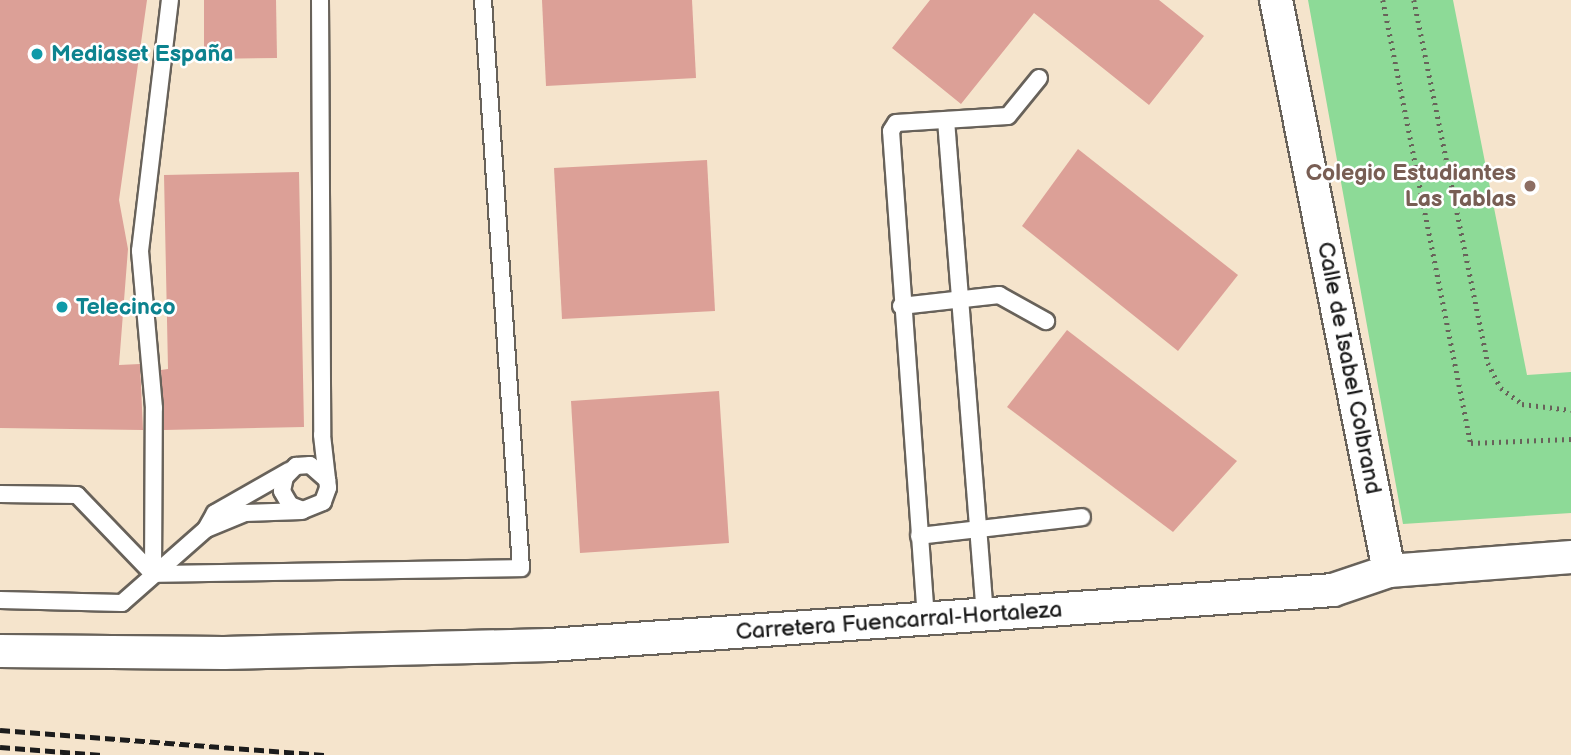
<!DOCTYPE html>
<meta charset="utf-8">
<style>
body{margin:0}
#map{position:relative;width:1571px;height:755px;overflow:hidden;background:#f5e4cc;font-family:"Balsamiq Sans",sans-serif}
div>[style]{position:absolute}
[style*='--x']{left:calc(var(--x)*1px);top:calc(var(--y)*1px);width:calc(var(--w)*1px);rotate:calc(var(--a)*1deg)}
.green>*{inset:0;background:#8dda97}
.building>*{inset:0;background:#dca097}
.path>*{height:4.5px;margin-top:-2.25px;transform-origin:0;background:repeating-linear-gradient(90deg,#68625a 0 2px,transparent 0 7px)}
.roads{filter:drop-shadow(2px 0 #68625a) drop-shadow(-2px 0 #68625a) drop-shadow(0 2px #68625a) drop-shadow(0 -2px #68625a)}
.service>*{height:16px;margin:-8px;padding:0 8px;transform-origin:8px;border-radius:8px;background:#fff}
.minor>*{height:32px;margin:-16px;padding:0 16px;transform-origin:16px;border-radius:16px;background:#fff}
.rail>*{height:5px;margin-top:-2.5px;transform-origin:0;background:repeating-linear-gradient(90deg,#1c1c1c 0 10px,transparent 0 15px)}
.dots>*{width:19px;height:19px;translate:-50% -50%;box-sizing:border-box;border:4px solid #fff;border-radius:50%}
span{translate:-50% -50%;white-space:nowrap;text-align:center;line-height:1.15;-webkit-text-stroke:5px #fff;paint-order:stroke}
.culture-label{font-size:23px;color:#0d838f;font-weight:700}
.left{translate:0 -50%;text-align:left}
.education-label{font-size:23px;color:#785e54;font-weight:700}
.right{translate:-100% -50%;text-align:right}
.street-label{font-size:23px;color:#1c1c1c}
</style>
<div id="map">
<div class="green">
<i style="clip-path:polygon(1308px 0,1453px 0,1527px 375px,1571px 372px,1571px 513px,1403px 524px)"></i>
</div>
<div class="building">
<i style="clip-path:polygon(0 0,147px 0,119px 200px,128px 249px,119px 365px,140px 364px,143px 430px,0 428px)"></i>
<i style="clip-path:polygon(204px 0,276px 0,277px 58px,204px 59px)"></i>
<i style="clip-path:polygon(542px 0,692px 0,696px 78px,546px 86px)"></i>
<i style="clip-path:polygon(930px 0,1159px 0,1204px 36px,1149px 105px,1034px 13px,961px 104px,892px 48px)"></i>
<i style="clip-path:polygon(1078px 149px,1238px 275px,1178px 351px,1022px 226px)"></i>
<i style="clip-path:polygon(707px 160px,715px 311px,562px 319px,554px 168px)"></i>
<i style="clip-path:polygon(299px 172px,304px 427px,164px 430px,161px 370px,168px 369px,164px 175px)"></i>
<i style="clip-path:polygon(1067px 330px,1237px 461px,1173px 532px,1007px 407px)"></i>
<i style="clip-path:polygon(719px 391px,729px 543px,580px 553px,571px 401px)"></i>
</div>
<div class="path">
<i style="--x:1383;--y:0;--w:452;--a:78.8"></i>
<i style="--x:1471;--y:443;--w:100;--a:-2.3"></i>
<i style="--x:1414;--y:0;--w:370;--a:78.5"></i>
<i style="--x:1488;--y:363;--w:28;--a:63"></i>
<i style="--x:1501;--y:388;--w:26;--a:37"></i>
<i style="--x:1522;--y:404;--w:49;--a:7"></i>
</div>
<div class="roads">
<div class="service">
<i style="--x:320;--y:0;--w:435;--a:89.7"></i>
<i style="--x:322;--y:435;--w:53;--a:83.5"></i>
<i style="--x:328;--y:488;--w:15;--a:110"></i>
<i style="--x:323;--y:502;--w:22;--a:158"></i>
<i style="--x:303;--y:510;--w:14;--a:-159"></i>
<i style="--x:290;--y:505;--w:16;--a:-120"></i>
<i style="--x:282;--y:491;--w:14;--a:-78"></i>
<i style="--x:285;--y:477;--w:16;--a:-45"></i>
<i style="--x:296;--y:466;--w:14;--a:-4"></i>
<i style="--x:310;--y:465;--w:23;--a:41"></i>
<i style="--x:946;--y:120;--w:496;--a:85.5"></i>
<i style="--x:901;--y:306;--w:99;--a:-6.4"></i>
<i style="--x:999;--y:295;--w:54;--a:29"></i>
<i style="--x:0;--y:494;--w:77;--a:0.7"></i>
<i style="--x:77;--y:495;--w:110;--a:46.1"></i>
<i style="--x:153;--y:574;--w:368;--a:-0.9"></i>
<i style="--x:521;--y:568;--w:569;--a:-93.83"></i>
<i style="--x:206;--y:529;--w:42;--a:-22.3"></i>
<i style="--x:245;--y:513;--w:57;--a:-2"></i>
<i style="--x:919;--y:536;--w:164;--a:-6.6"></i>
<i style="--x:153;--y:574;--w:166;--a:-89.7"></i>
<i style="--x:154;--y:408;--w:158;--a:-95.1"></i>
<i style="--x:140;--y:251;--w:253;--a:-83.2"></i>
<i style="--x:0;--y:600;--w:122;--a:1.4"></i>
<i style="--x:122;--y:603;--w:112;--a:-41.4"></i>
<i style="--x:206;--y:529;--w:18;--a:-61"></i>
<i style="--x:215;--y:513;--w:85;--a:-29.6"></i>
<i style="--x:926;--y:619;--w:489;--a:-94.1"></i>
<i style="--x:891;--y:131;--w:9;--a:-58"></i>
<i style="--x:896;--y:123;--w:112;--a:-3.6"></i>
<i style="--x:1008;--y:116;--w:49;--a:-50.8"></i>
</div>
<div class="minor">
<i style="--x:1276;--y:0;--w:582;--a:78.81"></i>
<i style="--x:0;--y:651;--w:224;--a:0.5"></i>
<i style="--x:224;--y:653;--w:325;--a:-1.4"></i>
<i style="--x:549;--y:645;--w:786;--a:-4.01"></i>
<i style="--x:1333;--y:590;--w:59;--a:-18.7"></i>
<i style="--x:1389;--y:571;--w:183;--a:-4.4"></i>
</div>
</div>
<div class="rail">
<i style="--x:0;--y:730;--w:328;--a:4.4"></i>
<i style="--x:0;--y:747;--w:102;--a:4.5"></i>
</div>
<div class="dots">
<i style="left:37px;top:54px;background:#0f9aa8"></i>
<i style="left:1530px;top:186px;background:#8d6e63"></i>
<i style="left:62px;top:307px;background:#0f9aa8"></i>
</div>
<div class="culture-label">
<span class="left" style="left:51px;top:54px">Mediaset España</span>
<span class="left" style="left:76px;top:307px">Telecinco</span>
</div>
<div class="education-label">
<span class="right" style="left:1516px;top:186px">Colegio Estudiantes<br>Las Tablas</span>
</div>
<div class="street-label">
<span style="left:1349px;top:368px;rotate:79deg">Calle de Isabel Colbrand</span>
<span style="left:899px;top:621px;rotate:-4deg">Carretera Fuencarral-Hortaleza</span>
</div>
</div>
